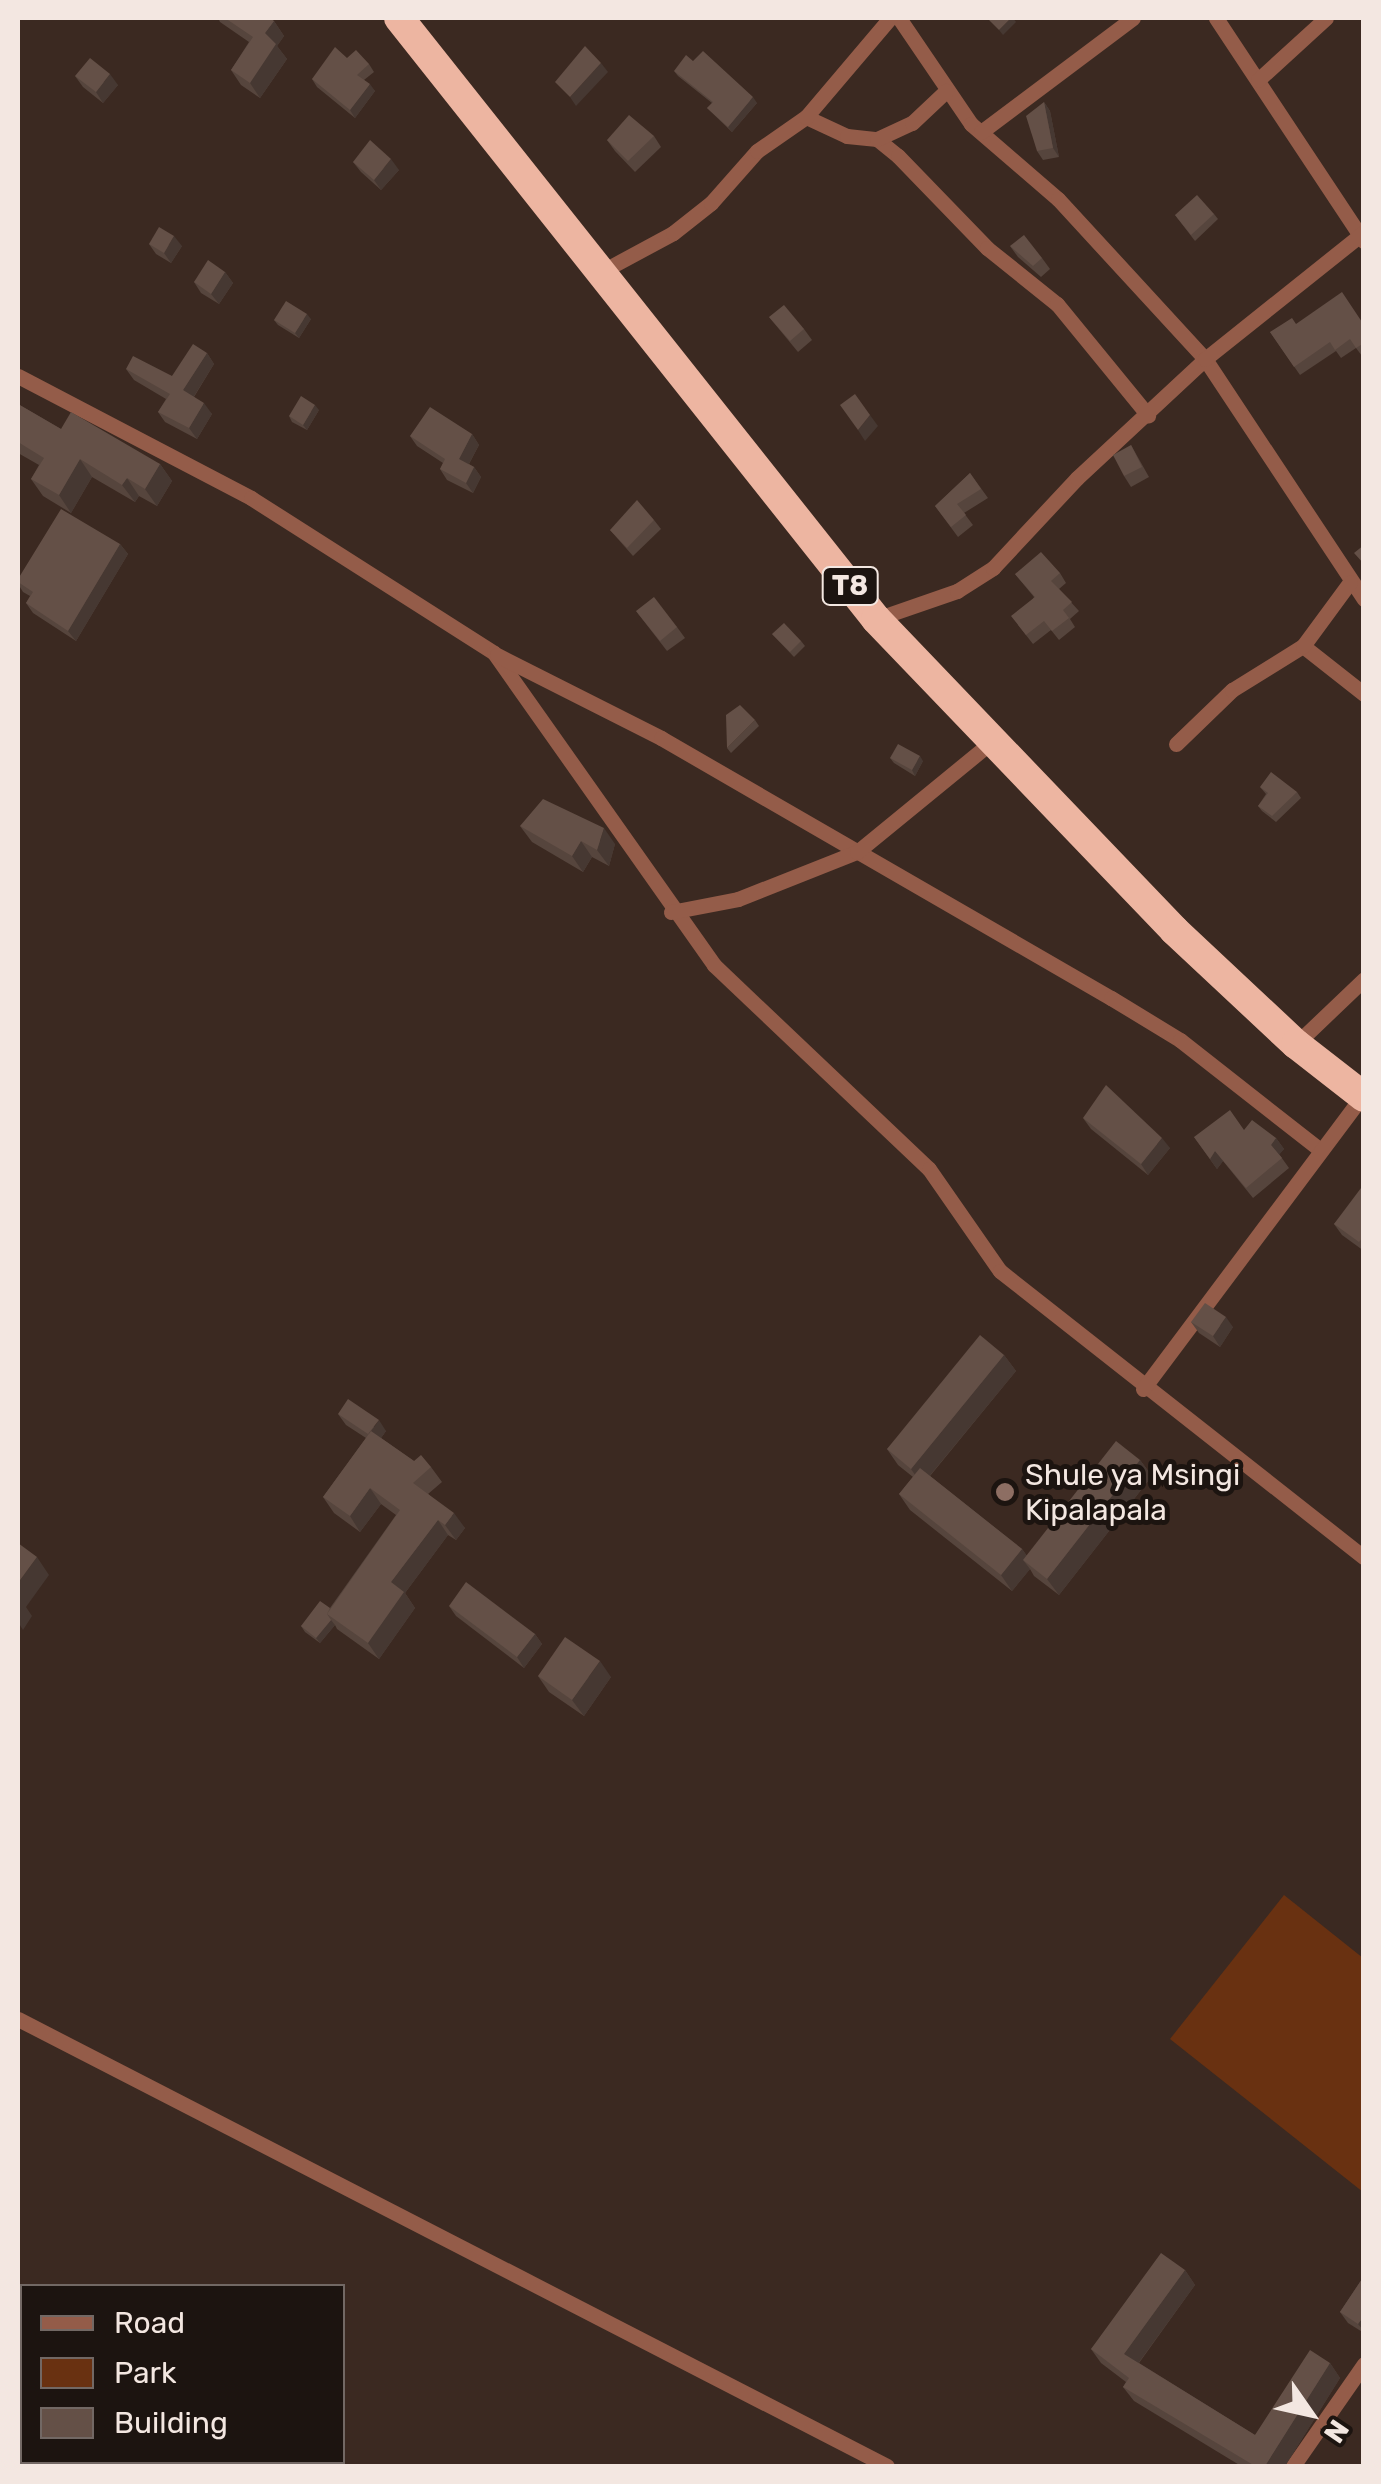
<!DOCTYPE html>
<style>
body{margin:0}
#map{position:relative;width:1381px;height:2484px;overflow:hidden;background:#3b2921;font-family:Rubik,sans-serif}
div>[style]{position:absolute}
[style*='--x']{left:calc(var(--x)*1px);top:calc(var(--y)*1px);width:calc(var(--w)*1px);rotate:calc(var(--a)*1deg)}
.green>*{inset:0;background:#693111}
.street>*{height:15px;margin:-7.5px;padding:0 7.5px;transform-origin:7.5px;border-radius:7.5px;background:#945c49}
.highway>*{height:30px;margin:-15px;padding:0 15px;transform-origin:15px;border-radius:15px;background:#edb5a1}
.wall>*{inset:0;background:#56453d}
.shaded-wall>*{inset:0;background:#463832}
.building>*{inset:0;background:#645047}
.dots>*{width:28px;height:28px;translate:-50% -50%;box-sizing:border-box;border:5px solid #1c1410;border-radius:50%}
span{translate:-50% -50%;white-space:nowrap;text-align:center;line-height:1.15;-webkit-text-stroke:10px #1c1410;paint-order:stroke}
.shield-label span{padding:2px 8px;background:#1c1410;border:2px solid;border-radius:8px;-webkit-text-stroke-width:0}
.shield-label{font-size:28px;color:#f3e7e1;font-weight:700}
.poi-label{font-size:30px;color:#f3e7e1}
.left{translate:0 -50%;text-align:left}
.frame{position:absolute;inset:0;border:20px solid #f3e7e1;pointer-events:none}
.legend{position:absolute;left:20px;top:2284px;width:325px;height:180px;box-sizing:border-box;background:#1c1410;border:2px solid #726864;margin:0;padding:12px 18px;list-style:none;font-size:30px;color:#f3e7e1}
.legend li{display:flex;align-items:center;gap:20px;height:50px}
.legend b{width:50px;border:2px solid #726864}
.north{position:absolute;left:1261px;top:2364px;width:100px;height:100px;-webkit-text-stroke:8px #1c1410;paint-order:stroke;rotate:124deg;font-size:28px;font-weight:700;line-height:40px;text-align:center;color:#f3e7e1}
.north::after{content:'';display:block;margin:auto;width:35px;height:45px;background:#f3e7e1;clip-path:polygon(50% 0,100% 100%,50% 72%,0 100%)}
</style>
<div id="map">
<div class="green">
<i style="clip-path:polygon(1284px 1895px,1363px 1958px,1363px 2192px,1170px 2039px)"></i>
</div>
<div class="street">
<i style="--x:899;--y:18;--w:128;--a:55.8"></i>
<i style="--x:971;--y:124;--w:115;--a:40.8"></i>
<i style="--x:1058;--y:199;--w:217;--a:47.4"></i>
<i style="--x:1205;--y:359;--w:288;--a:56.5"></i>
<i style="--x:1216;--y:18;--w:268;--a:56.5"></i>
<i style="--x:1258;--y:80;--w:92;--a:-42.4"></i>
<i style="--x:806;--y:117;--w:45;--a:24.9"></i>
<i style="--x:847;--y:136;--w:30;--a:6"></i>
<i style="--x:877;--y:139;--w:27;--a:39"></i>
<i style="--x:898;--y:156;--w:128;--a:45.9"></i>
<i style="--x:987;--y:248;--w:90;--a:38.7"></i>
<i style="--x:1057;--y:304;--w:144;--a:50.7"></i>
<i style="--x:981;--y:132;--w:190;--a:-36.9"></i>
<i style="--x:877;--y:139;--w:38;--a:-25"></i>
<i style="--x:912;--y:123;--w:47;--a:-43.3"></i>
<i style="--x:599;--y:273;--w:84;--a:-28.4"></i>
<i style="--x:673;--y:233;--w:48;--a:-38.3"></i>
<i style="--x:711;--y:203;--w:69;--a:-48.5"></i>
<i style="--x:757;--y:151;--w:60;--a:-34.8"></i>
<i style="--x:806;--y:117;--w:130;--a:-49.7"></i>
<i style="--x:18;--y:376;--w:263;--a:27.6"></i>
<i style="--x:251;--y:498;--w:288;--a:32.5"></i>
<i style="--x:494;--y:653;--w:382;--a:54.8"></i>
<i style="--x:714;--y:965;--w:296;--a:43.5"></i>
<i style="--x:929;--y:1169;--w:124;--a:55.2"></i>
<i style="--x:1000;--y:1271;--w:463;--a:38.2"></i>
<i style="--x:876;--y:619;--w:86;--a:-19.1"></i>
<i style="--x:957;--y:591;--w:43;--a:-32.6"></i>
<i style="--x:993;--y:568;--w:123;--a:-47"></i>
<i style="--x:1077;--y:478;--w:175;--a:-42.9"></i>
<i style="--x:1205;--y:359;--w:203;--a:-38.6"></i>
<i style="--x:1303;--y:646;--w:78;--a:38.2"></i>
<i style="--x:497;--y:655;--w:184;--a:26.8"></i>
<i style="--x:661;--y:738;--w:520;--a:30.02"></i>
<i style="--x:1111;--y:998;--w:81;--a:31.3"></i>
<i style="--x:1180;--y:1040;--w:177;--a:38.1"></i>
<i style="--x:1176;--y:744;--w:78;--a:-44"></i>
<i style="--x:1232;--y:690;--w:84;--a:-31.8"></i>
<i style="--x:1303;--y:646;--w:79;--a:-53.7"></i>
<i style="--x:671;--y:912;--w:68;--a:-11"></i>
<i style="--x:738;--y:899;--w:128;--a:-21.6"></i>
<i style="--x:857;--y:852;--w:172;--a:-39.3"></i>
<i style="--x:1296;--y:1044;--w:94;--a:-43.7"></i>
<i style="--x:1143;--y:1389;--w:366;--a:-53.2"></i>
<i style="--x:18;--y:2019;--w:977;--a:27.22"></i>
<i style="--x:1293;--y:2466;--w:124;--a:-55.2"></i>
</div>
<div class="highway">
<i style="--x:399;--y:18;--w:767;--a:51.56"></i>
<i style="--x:876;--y:619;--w:431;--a:46.2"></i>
<i style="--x:1174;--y:930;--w:167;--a:43.1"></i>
<i style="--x:1296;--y:1044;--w:86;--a:37.9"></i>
</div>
<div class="wall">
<i style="clip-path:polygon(218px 18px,269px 18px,274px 21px,284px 36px,277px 46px,287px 59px,260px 98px,241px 85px,231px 70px,249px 42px,220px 22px)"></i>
<i style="clip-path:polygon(347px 58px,369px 64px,374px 72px,364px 80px,375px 91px,355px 118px,317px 87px,312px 79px)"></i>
<i style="clip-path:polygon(674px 71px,757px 103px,732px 132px,707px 108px,712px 103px,678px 76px)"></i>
<i style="clip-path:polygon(75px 76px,118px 85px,103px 103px,83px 87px)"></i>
<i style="clip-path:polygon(1044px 102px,1050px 111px,1059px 157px,1043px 160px,1037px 151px)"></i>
<i style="clip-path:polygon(654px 136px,661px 147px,635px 172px,615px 151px,607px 140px)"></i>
<i style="clip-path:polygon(353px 162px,399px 170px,381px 190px,361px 172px)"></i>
<i style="clip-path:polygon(1214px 214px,1218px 219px,1195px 241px,1175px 215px)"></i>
<i style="clip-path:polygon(149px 244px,182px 246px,171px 263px,156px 254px)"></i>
<i style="clip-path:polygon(1010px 246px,1042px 258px,1050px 269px,1041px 277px,1018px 257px)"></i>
<i style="clip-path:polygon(225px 272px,233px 283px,219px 304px,201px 293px,194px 282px)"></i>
<i style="clip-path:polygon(769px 317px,804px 329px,812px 340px,798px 352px)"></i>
<i style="clip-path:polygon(311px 319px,299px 338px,278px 325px,274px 320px)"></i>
<i style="clip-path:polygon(1296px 324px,1364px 325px,1364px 355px,1362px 356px,1356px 348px,1341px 358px,1336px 351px,1300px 375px,1270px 332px)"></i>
<i style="clip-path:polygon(207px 353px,214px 364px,194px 397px,212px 414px,197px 439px,165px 422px,158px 412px,166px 399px,134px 380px,126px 369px,172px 376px)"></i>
<i style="clip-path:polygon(18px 404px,61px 429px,160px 464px,172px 481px,157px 506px,139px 496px,135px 502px,92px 477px,71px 513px,43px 496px,31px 479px,39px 465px,18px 453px)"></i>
<i style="clip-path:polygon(319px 410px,307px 430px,292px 422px,289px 416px)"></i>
<i style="clip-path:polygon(472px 434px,479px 445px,469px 464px,474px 467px,481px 477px,473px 493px,447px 480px,440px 469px,443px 463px,417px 446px,410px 436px)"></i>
<i style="clip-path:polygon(1131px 445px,1149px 477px,1131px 487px,1124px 476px)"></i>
<i style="clip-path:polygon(970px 473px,988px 498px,964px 513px,973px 525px,958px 537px,935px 506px)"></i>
<i style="clip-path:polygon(654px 520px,661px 529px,633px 556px,610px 530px)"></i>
<i style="clip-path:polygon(120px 544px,128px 554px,76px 641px,33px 613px,26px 603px,30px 596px,23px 592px,18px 584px,18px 579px)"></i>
<i style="clip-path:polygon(1060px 573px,1066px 583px,1059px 589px,1079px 611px,1070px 619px,1075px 627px,1059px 640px,1051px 630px,1033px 644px,1018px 625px,1034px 597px,1015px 574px)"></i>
<i style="clip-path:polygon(636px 611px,677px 627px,685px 638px,667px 651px)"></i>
<i style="clip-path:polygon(772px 634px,801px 641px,805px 646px,794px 657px)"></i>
<i style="clip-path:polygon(755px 720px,759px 726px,731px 753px,727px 748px)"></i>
<i style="clip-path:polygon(890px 758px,923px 761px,915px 776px,894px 763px)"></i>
<i style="clip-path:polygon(1260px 787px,1297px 792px,1301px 798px,1276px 822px,1262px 811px,1258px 806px,1266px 794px)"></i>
<i style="clip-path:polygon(520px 826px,615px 844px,609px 866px,592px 857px,583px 872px,532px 842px)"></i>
<i style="clip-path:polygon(1083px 1118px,1170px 1148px,1148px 1175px,1091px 1129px)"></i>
<i style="clip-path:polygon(1244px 1130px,1276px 1138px,1284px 1149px,1279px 1154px,1289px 1168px,1253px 1198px,1223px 1161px,1217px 1169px,1194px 1137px)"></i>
<i style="clip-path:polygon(1364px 1190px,1364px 1251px,1342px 1235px,1334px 1224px)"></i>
<i style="clip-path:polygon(1191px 1322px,1233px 1327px,1220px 1347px,1199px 1333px)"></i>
<i style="clip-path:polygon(1004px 1355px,1016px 1371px,930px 1476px,1022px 1549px,1027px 1556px,1140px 1460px,1152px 1476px,1059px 1595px,1034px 1576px,1030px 1569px,1012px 1591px,910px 1510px,899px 1494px,913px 1477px,898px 1465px,887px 1449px)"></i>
<i style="clip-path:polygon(338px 1414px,386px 1431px,381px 1438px,414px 1461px,431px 1467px,442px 1482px,428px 1494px,465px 1528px,456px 1540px,448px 1535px,405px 1593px,415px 1608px,379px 1659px,337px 1629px,335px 1625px,320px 1643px,305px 1632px,301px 1626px,330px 1608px,396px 1515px,381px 1504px,360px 1532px,334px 1513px,323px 1497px,366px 1438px,346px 1425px)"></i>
<i style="clip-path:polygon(449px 1606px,535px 1634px,542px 1644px,524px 1668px,456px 1616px)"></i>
<i style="clip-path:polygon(538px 1676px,611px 1677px,584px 1716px,549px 1692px)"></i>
<i style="clip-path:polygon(1185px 2270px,1195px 2285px,1139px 2363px,1255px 2435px,1330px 2363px,1340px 2378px,1285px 2466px,1241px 2466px,1134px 2401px,1123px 2387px,1126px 2382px,1101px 2363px,1091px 2349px)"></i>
<i style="clip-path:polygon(1364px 2276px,1364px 2333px,1348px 2323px,1340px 2312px)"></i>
</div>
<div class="shaded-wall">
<i style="clip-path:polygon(1011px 18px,1013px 18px,1016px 22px,1003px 35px,999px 30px)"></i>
<i style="clip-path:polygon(274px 21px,284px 36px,277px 46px,287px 59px,260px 98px,250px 83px,265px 33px)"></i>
<i style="clip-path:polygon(601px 63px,608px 72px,576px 106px,570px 97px)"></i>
<i style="clip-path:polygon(110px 74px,118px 85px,103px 103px,96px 92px)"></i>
<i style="clip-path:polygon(370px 84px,375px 91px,355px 118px,350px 110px)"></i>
<i style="clip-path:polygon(753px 97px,757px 103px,732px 132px,728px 127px)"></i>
<i style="clip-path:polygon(1044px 102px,1050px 111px,1059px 157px,1053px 148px)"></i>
<i style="clip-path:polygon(391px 159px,399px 170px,381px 190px,374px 180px)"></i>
<i style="clip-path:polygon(174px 236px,182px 246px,171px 263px,164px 253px)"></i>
<i style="clip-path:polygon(225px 272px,233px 283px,219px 304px,211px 294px)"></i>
<i style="clip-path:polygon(307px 314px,311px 319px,299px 338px,295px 333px)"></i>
<i style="clip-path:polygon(207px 353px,214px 364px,191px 401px,183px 390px)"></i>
<i style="clip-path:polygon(204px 403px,212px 414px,197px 439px,189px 428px)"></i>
<i style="clip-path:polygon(315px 405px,319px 410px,307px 430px,303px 425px)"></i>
<i style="clip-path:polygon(870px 415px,878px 426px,865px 441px,858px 430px)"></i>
<i style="clip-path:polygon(472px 434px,479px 445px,466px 469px,459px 459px)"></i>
<i style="clip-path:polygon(80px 459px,92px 477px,71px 513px,59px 495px)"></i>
<i style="clip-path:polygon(160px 464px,172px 481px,157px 506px,145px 489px)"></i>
<i style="clip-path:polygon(474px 467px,481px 477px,473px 493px,466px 483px)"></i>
<i style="clip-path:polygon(127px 478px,139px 496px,135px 502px,122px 485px)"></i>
<i style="clip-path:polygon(120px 544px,128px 554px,76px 641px,68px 631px)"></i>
<i style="clip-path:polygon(920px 756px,923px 761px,915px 776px,912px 770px)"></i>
<i style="clip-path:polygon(604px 828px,615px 844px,609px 866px,597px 850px)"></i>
<i style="clip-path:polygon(581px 841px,592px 857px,583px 872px,572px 856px)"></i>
<i style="clip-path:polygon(1162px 1138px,1170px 1148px,1148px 1175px,1141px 1164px)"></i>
<i style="clip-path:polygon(1276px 1138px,1284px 1149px,1279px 1155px,1271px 1145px)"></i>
<i style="clip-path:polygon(1215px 1151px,1223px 1161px,1217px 1169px,1210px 1159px)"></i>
<i style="clip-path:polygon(1226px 1317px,1233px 1327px,1220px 1347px,1213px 1336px)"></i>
<i style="clip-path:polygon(1004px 1355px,1016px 1371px,922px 1485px,911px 1469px)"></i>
<i style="clip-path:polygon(379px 1420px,386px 1431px,376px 1445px,369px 1434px)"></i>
<i style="clip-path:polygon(1140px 1460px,1152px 1476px,1059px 1595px,1047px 1579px)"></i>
<i style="clip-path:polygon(370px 1488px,381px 1504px,360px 1532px,350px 1516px)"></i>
<i style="clip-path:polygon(454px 1513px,465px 1528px,456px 1540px,445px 1525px)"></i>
<i style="clip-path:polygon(438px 1520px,448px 1535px,405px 1593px,415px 1608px,379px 1659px,368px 1643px,391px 1582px)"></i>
<i style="clip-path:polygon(1022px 1549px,1033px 1565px,1023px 1560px,1030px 1569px,1012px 1591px,1001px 1575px)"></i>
<i style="clip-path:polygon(37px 1557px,49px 1575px,26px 1607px,32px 1616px,23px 1630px,18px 1622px,18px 1583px)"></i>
<i style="clip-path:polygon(331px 1620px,335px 1625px,320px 1643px,316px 1638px)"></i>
<i style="clip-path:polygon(535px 1634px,542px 1644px,524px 1668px,517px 1657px)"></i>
<i style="clip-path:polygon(600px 1661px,611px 1677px,584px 1716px,572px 1700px)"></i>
<i style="clip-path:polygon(1185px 2270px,1195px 2285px,1134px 2369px,1124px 2354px)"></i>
<i style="clip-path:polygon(1364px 2316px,1364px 2331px,1358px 2324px)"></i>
<i style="clip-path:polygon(1330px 2363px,1340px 2378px,1285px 2466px,1265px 2466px)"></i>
</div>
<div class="building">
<i style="clip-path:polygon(225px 18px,269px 18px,274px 21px,265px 33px,276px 44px,250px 83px,231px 70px,253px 37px)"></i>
<i style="clip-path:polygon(987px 18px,1011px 18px,999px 30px)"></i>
<i style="clip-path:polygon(585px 46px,601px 63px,570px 97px,555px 82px)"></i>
<i style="clip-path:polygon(335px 47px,347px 58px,356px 50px,369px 64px,357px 75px,370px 84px,350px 110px,312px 79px)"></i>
<i style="clip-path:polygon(703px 51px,753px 97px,728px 127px,707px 108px,713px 102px,674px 71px,686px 55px,693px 61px)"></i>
<i style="clip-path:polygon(90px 58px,110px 74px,96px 92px,75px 76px)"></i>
<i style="clip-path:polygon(1044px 102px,1053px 148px,1037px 151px,1026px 116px)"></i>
<i style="clip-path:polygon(629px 115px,654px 136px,628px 161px,607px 140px)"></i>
<i style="clip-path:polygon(370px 140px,391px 159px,374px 180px,353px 162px)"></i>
<i style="clip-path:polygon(1197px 195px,1214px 214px,1191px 235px,1175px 215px)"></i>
<i style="clip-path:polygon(159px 227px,174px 236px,164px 253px,149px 244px)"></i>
<i style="clip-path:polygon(1024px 235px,1042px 258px,1033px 266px,1010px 246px)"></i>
<i style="clip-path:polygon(208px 260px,225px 272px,211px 294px,194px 282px)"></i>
<i style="clip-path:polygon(1342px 292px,1364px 325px,1364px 343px,1356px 348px,1350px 339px,1335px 350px,1330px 342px,1294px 367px,1270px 332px,1292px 318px,1296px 324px)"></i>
<i style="clip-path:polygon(286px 301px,307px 314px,295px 333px,274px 320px)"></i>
<i style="clip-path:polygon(784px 305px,804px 329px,790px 341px,769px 317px)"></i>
<i style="clip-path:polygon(193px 344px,207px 353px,183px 390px,204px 403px,189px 428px,158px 412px,170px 394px,126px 369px,133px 356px,172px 376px)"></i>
<i style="clip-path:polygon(855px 394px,870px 415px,858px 430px,840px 405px)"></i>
<i style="clip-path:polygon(301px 396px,315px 405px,303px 425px,289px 416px)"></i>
<i style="clip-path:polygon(18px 404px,61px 429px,71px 412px,160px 464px,145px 489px,127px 478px,122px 485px,80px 459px,59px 495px,31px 479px,44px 458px,18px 442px)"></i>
<i style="clip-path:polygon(430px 407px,472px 434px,459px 459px,474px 467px,466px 483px,440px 469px,445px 459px,410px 436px)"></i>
<i style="clip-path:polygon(1131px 445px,1142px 467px,1124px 476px,1113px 455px)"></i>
<i style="clip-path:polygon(970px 473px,981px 489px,957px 504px,966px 515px,951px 527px,935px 506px)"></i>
<i style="clip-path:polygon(637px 500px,654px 520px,627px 548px,610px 530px)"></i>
<i style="clip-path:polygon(61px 509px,120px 544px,68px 631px,26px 603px,33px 592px,18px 582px,18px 579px)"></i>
<i style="clip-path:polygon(1364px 545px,1364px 564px,1354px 553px)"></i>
<i style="clip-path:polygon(1041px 552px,1060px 573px,1051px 581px,1072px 602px,1063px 610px,1069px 618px,1052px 631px,1044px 621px,1026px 635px,1011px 616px,1035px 597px,1015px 574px)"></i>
<i style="clip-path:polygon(654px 597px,677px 627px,660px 641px,636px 611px)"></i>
<i style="clip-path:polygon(784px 623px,801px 641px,790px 652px,772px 634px)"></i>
<i style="clip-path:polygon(740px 705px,755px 720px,727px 748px,726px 715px)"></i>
<i style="clip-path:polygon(898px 744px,920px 756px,912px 770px,890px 758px)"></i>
<i style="clip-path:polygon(1271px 772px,1297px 792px,1272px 816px,1258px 806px,1268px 793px,1260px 787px)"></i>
<i style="clip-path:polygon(543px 799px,604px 828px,597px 850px,581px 841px,572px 856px,520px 826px)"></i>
<i style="clip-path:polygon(1106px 1085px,1162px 1138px,1141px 1164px,1083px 1118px)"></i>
<i style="clip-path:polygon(1230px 1110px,1244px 1130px,1252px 1120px,1276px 1138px,1271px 1145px,1282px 1158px,1246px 1188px,1215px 1151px,1210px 1159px,1194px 1137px)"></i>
<i style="clip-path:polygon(1361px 1188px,1364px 1190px,1364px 1236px,1359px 1242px,1334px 1224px)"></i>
<i style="clip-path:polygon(1205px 1303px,1226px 1317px,1213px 1336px,1191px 1322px)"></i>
<i style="clip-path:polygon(980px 1335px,1004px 1355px,911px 1469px,887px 1449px)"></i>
<i style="clip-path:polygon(348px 1399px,379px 1420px,368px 1434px,338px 1414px)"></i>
<i style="clip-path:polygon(371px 1431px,414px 1461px,421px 1455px,431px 1467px,413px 1483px,454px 1513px,445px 1525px,438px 1520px,391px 1582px,404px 1592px,368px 1643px,327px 1614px,400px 1510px,370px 1488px,350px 1516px,323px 1497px)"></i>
<i style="clip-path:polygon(1116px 1441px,1140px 1460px,1047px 1579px,1023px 1560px)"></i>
<i style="clip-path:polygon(920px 1468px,1022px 1549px,1001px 1575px,899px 1494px)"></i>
<i style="clip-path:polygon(18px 1543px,37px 1557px,18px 1583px)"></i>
<i style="clip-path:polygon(466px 1582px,535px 1634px,517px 1657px,449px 1606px)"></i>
<i style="clip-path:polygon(320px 1601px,330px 1608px,327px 1614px,331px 1620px,316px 1638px,301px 1626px)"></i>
<i style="clip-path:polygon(565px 1637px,600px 1661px,572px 1700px,538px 1676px)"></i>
<i style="clip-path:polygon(1161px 2253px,1185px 2270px,1124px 2354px,1255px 2435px,1310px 2350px,1330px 2363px,1265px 2466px,1255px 2466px,1123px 2387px,1129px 2378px,1091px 2349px)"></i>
<i style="clip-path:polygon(1364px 2276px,1364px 2316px,1358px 2324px,1340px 2312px)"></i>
</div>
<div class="dots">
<i style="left:1005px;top:1492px;background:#8d6e63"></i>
</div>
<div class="shield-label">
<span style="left:850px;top:586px">T8</span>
</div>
<div class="poi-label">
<span class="left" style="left:1025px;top:1492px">Shule ya Msingi<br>Kipalapala</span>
</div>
<div class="frame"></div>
<ul class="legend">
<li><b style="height:12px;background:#945c49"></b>Road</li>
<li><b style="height:28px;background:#693111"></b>Park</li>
<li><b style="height:28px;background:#645047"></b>Building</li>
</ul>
<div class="north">N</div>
</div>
